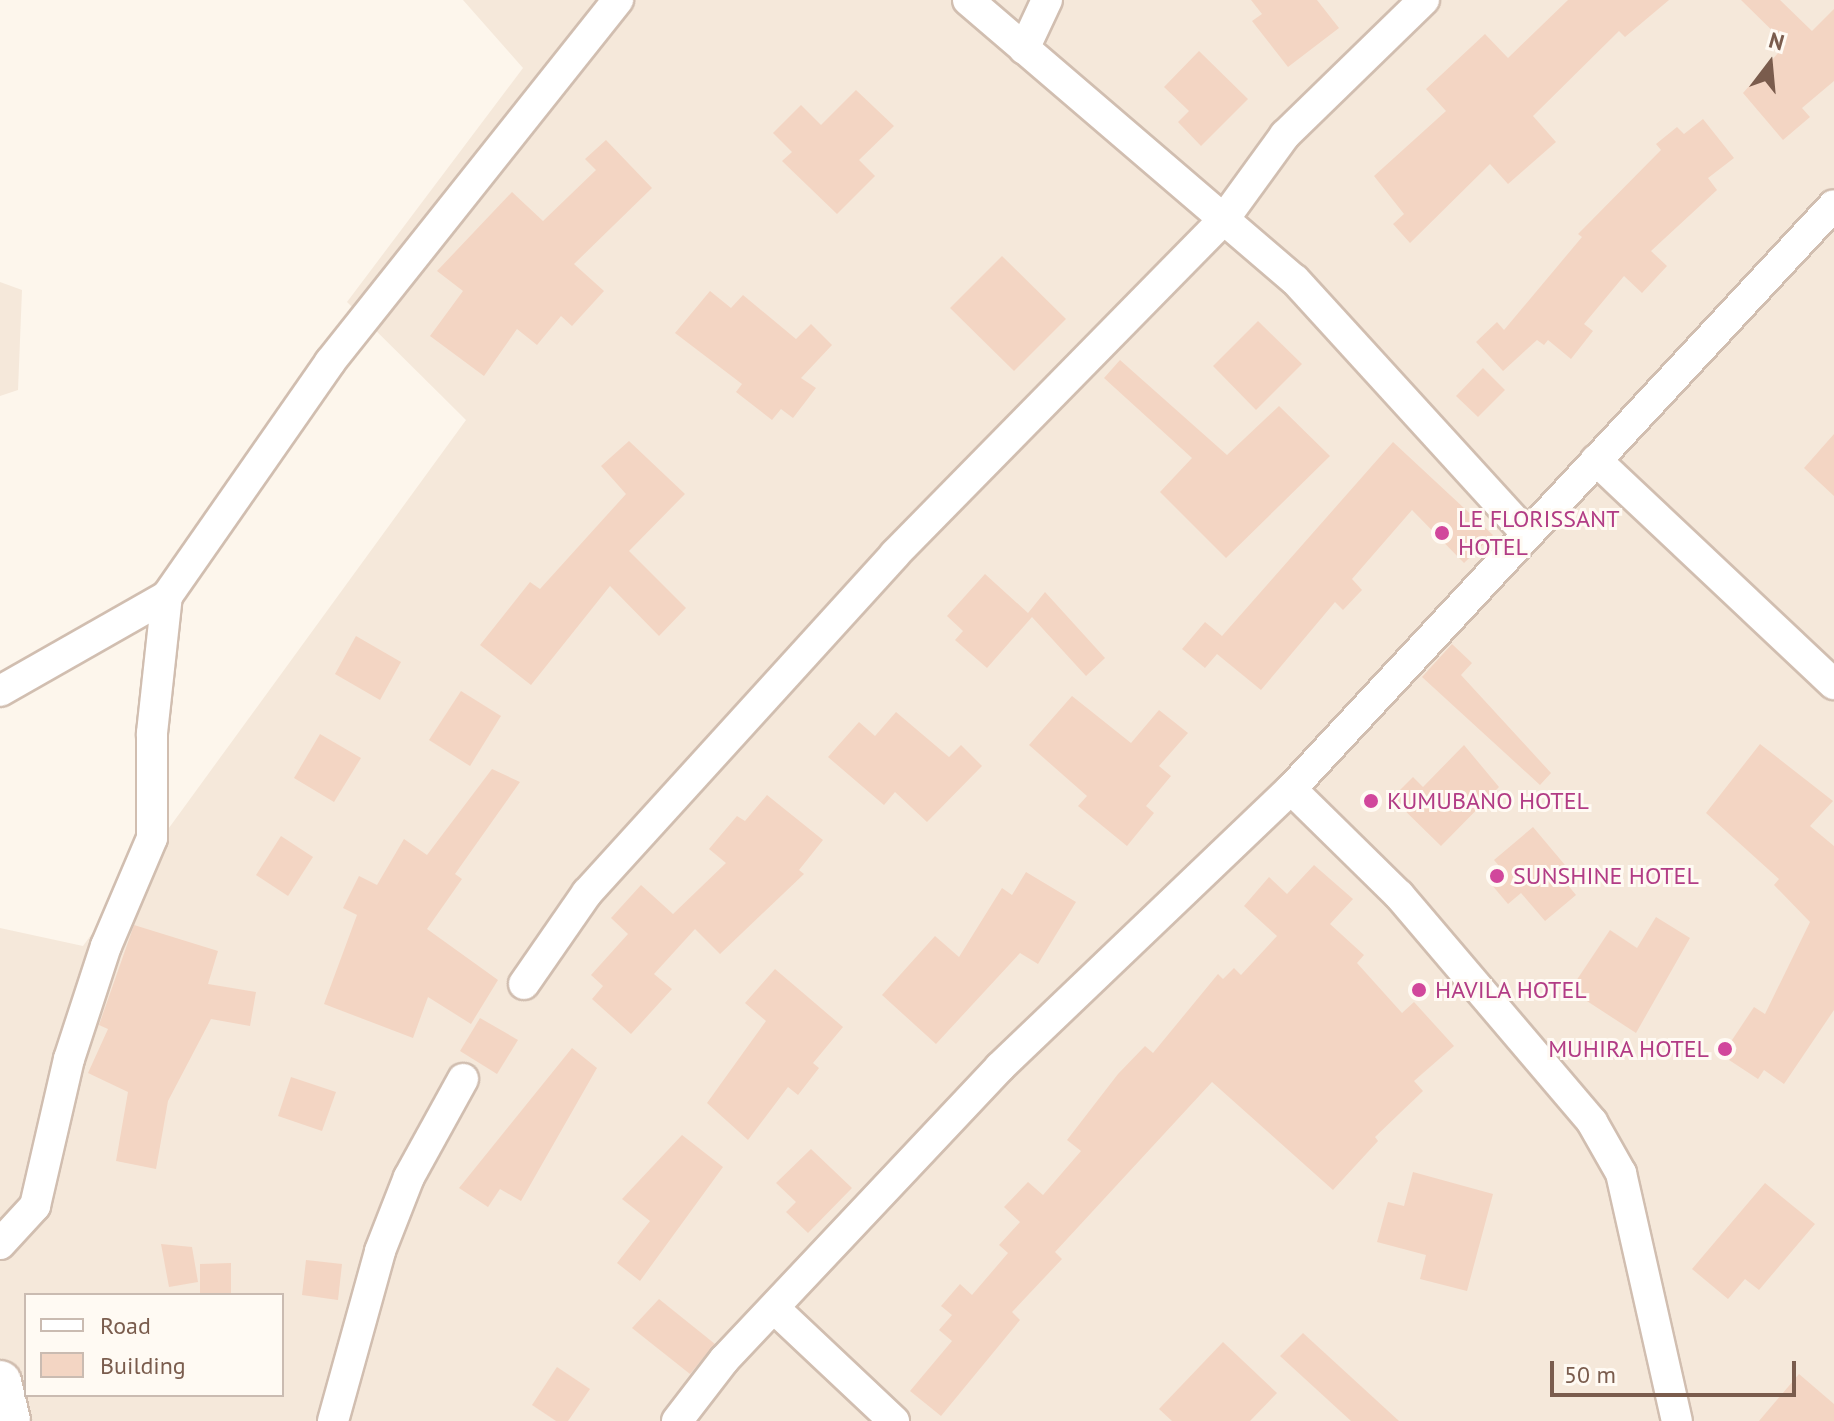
<!DOCTYPE html>
<style>
body{margin:0}
#map{position:relative;width:1834px;height:1421px;overflow:hidden;background:#fdf6ec;font-family:"PT Sans",sans-serif}
div>[style]{position:absolute}
[style*='--x']{left:calc(var(--x)*1px);top:calc(var(--y)*1px);width:calc(var(--w)*1px);rotate:calc(var(--a)*1deg)}
.residential>*{inset:0;background:#f5e8da}
.building>*{inset:0;background:#f3d5c3}
.roads{filter:drop-shadow(2px 0 #d1beb0) drop-shadow(-2px 0 #d1beb0) drop-shadow(0 2px #d1beb0) drop-shadow(0 -2px #d1beb0)}
.minor>*{height:30px;margin:-15px;padding:0 15px;transform-origin:15px;border-radius:15px;background:#fff}
.secondary>*{height:42px;margin:-21px;padding:0 21px;transform-origin:21px;border-radius:21px;background:#fff}
.dots>*{width:22px;height:22px;translate:-50% -50%;box-sizing:border-box;border:4px solid #fffaf3;border-radius:50%}
span{translate:-50% -50%;white-space:nowrap;text-align:center;line-height:1.15;-webkit-text-stroke:6px #fffaf3;paint-order:stroke}
.hotel-label{font-size:24px;color:#b23c85}
.left{translate:0 -50%;text-align:left}
.right{translate:-100% -50%;text-align:right}
.legend{position:absolute;left:24px;top:1293px;width:260px;height:104px;box-sizing:border-box;background:#fffaf3;border:2px solid #cabbb1;margin:0;padding:10px 14px;list-style:none;font-size:24px;color:#7a5c4d}
.legend li{display:flex;align-items:center;gap:16px;height:40px}
.legend b{width:40px;border:2px solid #cabbb1}
.north{position:absolute;left:1730px;top:24px;width:80px;height:80px;-webkit-text-stroke:6px #fffaf3;paint-order:stroke;rotate:16deg;font-size:22px;font-weight:700;line-height:32px;text-align:center;color:#7a5c4d}
.north::after{content:'';display:block;margin:auto;width:28px;height:36px;background:#7a5c4d;clip-path:polygon(50% 0,100% 100%,50% 72%,0 100%)}
.scale{position:absolute;left:1550px;top:1361px;width:246px;height:36px;box-sizing:border-box;border:4px solid #7a5c4d;border-top:0;padding-left:10px;font-size:24px;line-height:28px;white-space:nowrap;color:#7a5c4d;-webkit-text-stroke:6px #fffaf3;paint-order:stroke}
</style>
<div id="map">
<div class="residential">
<i style="clip-path:polygon(evenodd,463px 0,1834px 0,1834px 1421px,0 1421px,0 928px,83px 946px,466px 420px,347px 302px,523px 68px,463px 0,26px 1295px,282px 1295px,282px 1395px,26px 1395px,26px 1295px)"></i>
<i style="clip-path:polygon(0 282px,22px 290px,18px 390px,0 396px)"></i>
</div>
<div class="building">
<i style="clip-path:polygon(1251px 0,1317px 0,1339px 28px,1288px 67px,1252px 21px,1262px 14px)"></i>
<i style="clip-path:polygon(1568px 0,1669px 0,1625px 37px,1619px 31px,1533px 116px,1556px 142px,1508px 184px,1490px 164px,1410px 243px,1393px 224px,1404px 214px,1374px 176px,1446px 111px,1426px 89px,1485px 34px,1508px 58px)"></i>
<i style="clip-path:polygon(1741px 0,1780px 0,1812px 31px,1834px 9px,1834px 81px,1802px 108px,1810px 117px,1783px 140px,1743px 93px,1786px 44px)"></i>
<i style="clip-path:polygon(1199px 51px,1248px 99px,1201px 146px,1178px 122px,1189px 111px,1164px 87px)"></i>
<i style="clip-path:polygon(856px 90px,894px 126px,859px 160px,875px 176px,837px 214px,782px 161px,792px 152px,773px 133px,801px 105px,821px 125px)"></i>
<i style="clip-path:polygon(1703px 119px,1734px 158px,1708px 178px,1717px 190px,1651px 251px,1667px 266px,1642px 293px,1624px 276px,1584px 324px,1593px 331px,1571px 359px,1548px 340px,1544px 345px,1537px 340px,1503px 371px,1476px 342px,1497px 322px,1504px 330px,1582px 237px,1578px 234px,1661px 150px,1656px 144px,1677px 127px,1684px 134px)"></i>
<i style="clip-path:polygon(606px 140px,652px 188px,574px 264px,604px 291px,572px 326px,561px 316px,537px 345px,517px 329px,484px 376px,430px 336px,463px 291px,437px 271px,512px 192px,543px 221px,596px 170px,585px 159px)"></i>
<i style="clip-path:polygon(1002px 256px,1066px 319px,1014px 371px,950px 308px)"></i>
<i style="clip-path:polygon(710px 291px,731px 308px,743px 295px,796px 339px,811px 324px,832px 345px,801px 378px,816px 388px,793px 418px,781px 409px,772px 420px,736px 392px,742px 384px,675px 333px)"></i>
<i style="clip-path:polygon(1258px 321px,1302px 364px,1256px 410px,1213px 366px)"></i>
<i style="clip-path:polygon(1120px 360px,1227px 455px,1279px 406px,1330px 456px,1226px 558px,1160px 492px,1192px 458px,1104px 378px)"></i>
<i style="clip-path:polygon(1483px 368px,1505px 390px,1478px 417px,1456px 396px)"></i>
<i style="clip-path:polygon(1834px 434px,1834px 496px,1804px 468px)"></i>
<i style="clip-path:polygon(629px 441px,685px 494px,629px 551px,686px 608px,659px 636px,610px 586px,531px 685px,480px 645px,530px 582px,540px 589px,626px 494px,601px 466px)"></i>
<i style="clip-path:polygon(1393px 442px,1493px 535px,1464px 563px,1412px 510px,1352px 579px,1362px 590px,1343px 610px,1335px 602px,1261px 690px,1217px 654px,1205px 668px,1182px 649px,1205px 622px,1222px 636px)"></i>
<i style="clip-path:polygon(985px 574px,1028px 613px,1045px 592px,1105px 658px,1086px 676px,1032px 617px,987px 668px,955px 640px,963px 631px,947px 616px)"></i>
<i style="clip-path:polygon(356px 636px,401px 662px,380px 700px,335px 674px)"></i>
<i style="clip-path:polygon(1452px 644px,1472px 663px,1461px 675px,1551px 773px,1540px 785px,1422px 677px)"></i>
<i style="clip-path:polygon(461px 691px,501px 716px,470px 766px,429px 740px)"></i>
<i style="clip-path:polygon(1072px 696px,1131px 743px,1159px 710px,1188px 733px,1159px 766px,1171px 776px,1146px 806px,1154px 813px,1127px 846px,1078px 806px,1087px 796px,1029px 745px)"></i>
<i style="clip-path:polygon(896px 712px,949px 757px,961px 745px,982px 766px,927px 822px,895px 792px,884px 805px,828px 757px,859px 722px,875px 736px)"></i>
<i style="clip-path:polygon(320px 734px,361px 758px,334px 802px,294px 778px)"></i>
<i style="clip-path:polygon(1760px 744px,1833px 801px,1810px 826px,1834px 846px,1834px 1010px,1784px 1084px,1764px 1070px,1758px 1079px,1729px 1060px,1737px 1048px,1730px 1043px,1754px 1007px,1765px 1014px,1810px 922px,1774px 885px,1779px 879px,1706px 813px)"></i>
<i style="clip-path:polygon(1464px 745px,1499px 787px,1441px 846px,1392px 798px,1413px 777px,1423px 787px)"></i>
<i style="clip-path:polygon(492px 769px,520px 782px,455px 874px,462px 879px,427px 929px,498px 980px,471px 1024px,428px 997px,413px 1038px,324px 1004px,357px 915px,343px 908px,359px 876px,377px 885px,404px 839px,427px 855px)"></i>
<i style="clip-path:polygon(767px 795px,823px 840px,799px 870px,804px 874px,720px 954px,695px 929px,654px 974px,672px 989px,631px 1034px,592px 999px,603px 986px,591px 975px,628px 934px,611px 918px,641px 885px,673px 914px,726px 863px,709px 849px,737px 816px,745px 821px)"></i>
<i style="clip-path:polygon(1533px 827px,1570px 871px,1562px 878px,1576px 895px,1545px 921px,1521px 893px,1508px 904px,1491px 884px,1505px 873px,1494px 860px)"></i>
<i style="clip-path:polygon(281px 836px,313px 857px,288px 896px,256px 875px)"></i>
<i style="clip-path:polygon(1314px 865px,1353px 899px,1330px 924px,1364px 955px,1357px 963px,1402px 1013px,1414px 1002px,1454px 1046px,1414px 1081px,1423px 1091px,1375px 1137px,1378px 1141px,1333px 1190px,1212px 1082px,1055px 1252px,1062px 1259px,1012px 1312px,1020px 1320px,941px 1416px,910px 1391px,952px 1341px,939px 1330px,952px 1315px,941px 1306px,960px 1284px,972px 1295px,1008px 1253px,999px 1245px,1020px 1222px,1004px 1207px,1028px 1182px,1043px 1195px,1081px 1151px,1067px 1140px,1118px 1074px,1145px 1046px,1153px 1053px,1218px 974px,1223px 979px,1234px 968px,1241px 975px,1277px 936px,1244px 906px,1269px 877px,1287px 894px)"></i>
<i style="clip-path:polygon(1026px 872px,1076px 902px,1038px 964px,1020px 953px,936px 1044px,882px 995px,935px 936px,959px 957px,1002px 888px,1012px 895px)"></i>
<i style="clip-path:polygon(1656px 917px,1690px 938px,1636px 1033px,1570px 990px,1610px 930px,1637px 948px)"></i>
<i style="clip-path:polygon(134px 925px,218px 951px,208px 984px,256px 992px,250px 1026px,211px 1019px,168px 1101px,156px 1169px,116px 1161px,128px 1092px,88px 1073px,108px 1029px,99px 1025px)"></i>
<i style="clip-path:polygon(775px 969px,843px 1027px,813px 1063px,819px 1068px,798px 1095px,788px 1087px,748px 1140px,707px 1103px,766px 1021px,745px 1003px)"></i>
<i style="clip-path:polygon(480px 1018px,518px 1040px,497px 1074px,460px 1051px)"></i>
<i style="clip-path:polygon(572px 1048px,597px 1068px,521px 1201px,500px 1189px,488px 1207px,459px 1188px)"></i>
<i style="clip-path:polygon(291px 1077px,336px 1092px,322px 1131px,278px 1116px)"></i>
<i style="clip-path:polygon(682px 1135px,723px 1167px,640px 1281px,617px 1263px,650px 1221px,622px 1199px)"></i>
<i style="clip-path:polygon(811px 1149px,852px 1188px,808px 1233px,786px 1212px,796px 1202px,776px 1183px)"></i>
<i style="clip-path:polygon(1413px 1172px,1493px 1194px,1467px 1291px,1420px 1279px,1426px 1255px,1377px 1242px,1388px 1202px,1404px 1206px)"></i>
<i style="clip-path:polygon(1765px 1183px,1815px 1224px,1759px 1290px,1745px 1279px,1728px 1299px,1692px 1269px)"></i>
<i style="clip-path:polygon(161px 1244px,192px 1247px,198px 1282px,169px 1287px)"></i>
<i style="clip-path:polygon(306px 1260px,342px 1264px,338px 1300px,302px 1295px)"></i>
<i style="clip-path:polygon(231px 1263px,231px 1295px,200px 1295px,200px 1264px)"></i>
<i style="clip-path:polygon(659px 1299px,715px 1344px,690px 1374px,632px 1328px)"></i>
<i style="clip-path:polygon(1303px 1333px,1399px 1421px,1351px 1421px,1280px 1356px)"></i>
<i style="clip-path:polygon(1223px 1342px,1277px 1393px,1250px 1421px,1172px 1421px,1159px 1409px)"></i>
<i style="clip-path:polygon(557px 1367px,590px 1389px,568px 1421px,556px 1421px,532px 1405px)"></i>
<i style="clip-path:polygon(1799px 1374px,1834px 1404px,1834px 1421px,1759px 1421px)"></i>
</div>
<div class="roads">
<div class="minor">
<i style="--x:968;--y:0;--w:430;--a:40.6"></i>
<i style="--x:1295;--y:280;--w:341;--a:47.6"></i>
<i style="--x:1024;--y:49;--w:54;--a:-64.9"></i>
<i style="--x:1596;--y:460;--w:327;--a:43.3"></i>
<i style="--x:0;--y:691;--w:192;--a:-29.6"></i>
<i style="--x:167;--y:596;--w:285;--a:-55.1"></i>
<i style="--x:330;--y:362;--w:463;--a:-51.5"></i>
<i style="--x:1291;--y:789;--w:151;--a:44.5"></i>
<i style="--x:1399;--y:895;--w:298;--a:49.6"></i>
<i style="--x:1592;--y:1122;--w:59;--a:60.4"></i>
<i style="--x:1621;--y:1173;--w:254;--a:77.3"></i>
<i style="--x:524;--y:984;--w:111;--a:-55.3"></i>
<i style="--x:587;--y:893;--w:458;--a:-47.7"></i>
<i style="--x:895;--y:554;--w:470;--a:-45.5"></i>
<i style="--x:1224;--y:219;--w:104;--a:-54"></i>
<i style="--x:1285;--y:135;--w:194;--a:-44.2"></i>
<i style="--x:0;--y:1244;--w:52;--a:-47.4"></i>
<i style="--x:35;--y:1206;--w:151;--a:-77"></i>
<i style="--x:69;--y:1059;--w:119;--a:-71.9"></i>
<i style="--x:106;--y:946;--w:117;--a:-66.9"></i>
<i style="--x:152;--y:838;--w:105;--a:-90"></i>
<i style="--x:152;--y:733;--w:138;--a:-83.8"></i>
<i style="--x:774;--y:1308;--w:165;--a:43.3"></i>
<i style="--x:333;--y:1421;--w:176;--a:-74.5"></i>
<i style="--x:380;--y:1251;--w:79;--a:-68.6"></i>
<i style="--x:409;--y:1177;--w:112;--a:-61.1"></i>
<i style="--x:677;--y:1421;--w:77;--a:-52.4"></i>
<i style="--x:724;--y:1360;--w:403;--a:-46.7"></i>
<i style="--x:1000;--y:1067;--w:402;--a:-43.7"></i>
<i style="--x:1291;--y:789;--w:797;--a:-47.08"></i>
</div>
<div class="secondary">
<i style="--x:0;--y:1382;--w:40;--a:77"></i>
</div>
</div>
<div class="dots">
<i style="left:1442px;top:533px;background:#d1479c"></i>
<i style="left:1371px;top:801px;background:#d1479c"></i>
<i style="left:1497px;top:876px;background:#d1479c"></i>
<i style="left:1419px;top:990px;background:#d1479c"></i>
<i style="left:1725px;top:1049px;background:#d1479c"></i>
</div>
<div class="hotel-label">
<span class="left" style="left:1458px;top:533px">LE FLORISSANT<br>HOTEL</span>
<span class="left" style="left:1387px;top:801px">KUMUBANO HOTEL</span>
<span class="left" style="left:1513px;top:876px">SUNSHINE HOTEL</span>
<span class="left" style="left:1435px;top:990px">HAVILA HOTEL</span>
<span class="right" style="left:1709px;top:1049px">MUHIRA HOTEL</span>
</div>
<ul class="legend">
<li><b style="height:10px;background:#fff"></b>Road</li>
<li><b style="height:22px;background:#f3d5c3"></b>Building</li>
</ul>
<div class="north">N</div>
<div class="scale">50 m</div>
</div>
